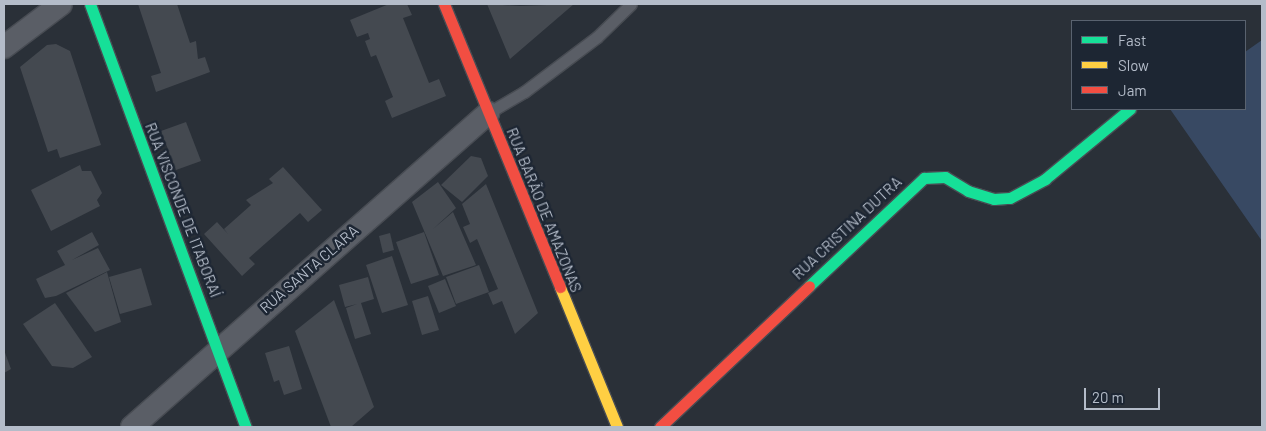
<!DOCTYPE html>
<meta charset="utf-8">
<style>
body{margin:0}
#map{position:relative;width:1266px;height:431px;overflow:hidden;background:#2a3038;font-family:Barlow,sans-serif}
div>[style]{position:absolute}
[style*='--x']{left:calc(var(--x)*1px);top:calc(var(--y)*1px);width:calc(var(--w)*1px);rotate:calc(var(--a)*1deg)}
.water>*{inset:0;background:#384963}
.building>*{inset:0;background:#444950}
.roads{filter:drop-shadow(1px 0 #484c53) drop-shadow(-1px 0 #484c53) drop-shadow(0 1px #484c53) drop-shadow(0 -1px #484c53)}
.lane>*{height:11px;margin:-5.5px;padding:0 5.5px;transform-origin:5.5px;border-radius:5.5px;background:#5a5e66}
.street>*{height:22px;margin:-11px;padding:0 11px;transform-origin:11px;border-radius:11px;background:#5a5e66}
.fast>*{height:11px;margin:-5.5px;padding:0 5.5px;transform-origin:5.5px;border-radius:5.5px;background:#16e098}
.slow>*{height:11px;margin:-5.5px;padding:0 5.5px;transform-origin:5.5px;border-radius:5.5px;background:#ffcf43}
.jam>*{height:11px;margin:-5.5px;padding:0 5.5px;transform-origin:5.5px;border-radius:5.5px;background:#f24e42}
span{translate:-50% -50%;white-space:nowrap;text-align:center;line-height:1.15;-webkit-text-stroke:5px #1d2633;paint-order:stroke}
.street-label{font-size:15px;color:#b4bcc9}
.frame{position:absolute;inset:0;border:5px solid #b4bcc9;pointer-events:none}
.legend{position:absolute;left:1071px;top:20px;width:175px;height:90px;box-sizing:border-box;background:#1d2633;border:1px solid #59626f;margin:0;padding:6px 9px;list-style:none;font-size:15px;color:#b4bcc9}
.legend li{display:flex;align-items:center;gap:10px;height:25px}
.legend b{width:25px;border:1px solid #59626f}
.scale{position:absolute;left:1084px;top:388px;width:76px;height:22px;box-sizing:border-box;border:2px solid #b4bcc9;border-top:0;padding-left:6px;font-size:15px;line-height:18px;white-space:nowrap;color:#b4bcc9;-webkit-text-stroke:4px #1d2633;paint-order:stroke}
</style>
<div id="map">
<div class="water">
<i style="clip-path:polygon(1262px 40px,1262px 241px,1170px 109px,1245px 109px,1245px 52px)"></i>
</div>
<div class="building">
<i style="clip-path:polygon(128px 4px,177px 4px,190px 43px,196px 41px,198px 59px,205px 57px,210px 72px,156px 92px,151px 76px,161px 73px,138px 4px)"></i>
<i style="clip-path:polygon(389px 4px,407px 4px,412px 15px,403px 18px,429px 83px,439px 79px,446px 96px,392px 118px,385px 101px,393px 97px,376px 55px,371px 57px,365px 41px,370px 39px,368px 33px,357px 37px,350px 20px)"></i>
<i style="clip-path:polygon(487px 4px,520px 6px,574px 4px,510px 59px)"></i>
<i style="clip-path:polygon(56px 44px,70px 51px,101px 145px,60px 158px,57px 149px,48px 152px,20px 67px,47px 45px)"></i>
<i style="clip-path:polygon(186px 122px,201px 161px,176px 170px,161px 131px)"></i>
<i style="clip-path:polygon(471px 156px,481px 158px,488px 176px,462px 202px,441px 185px)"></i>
<i style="clip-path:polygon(80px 165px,82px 171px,91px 171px,102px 193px,97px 200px,100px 206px,51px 231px,31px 190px)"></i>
<i style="clip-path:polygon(283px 167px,322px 210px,308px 222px,300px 213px,249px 258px,255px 264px,242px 276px,204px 234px,217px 222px,228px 234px,224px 229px,251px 205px,246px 200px,273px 183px,269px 179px)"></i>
<i style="clip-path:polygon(438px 182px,456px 208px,433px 229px,453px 212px,476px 265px,443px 276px,412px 202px)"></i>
<i style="clip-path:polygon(486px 184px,538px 313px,515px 334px,502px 301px,493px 305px,488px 293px,498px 289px,477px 239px,470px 243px,463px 227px,470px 224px,462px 204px)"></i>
<i style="clip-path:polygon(92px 232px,99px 245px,72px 260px,98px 248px,110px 270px,56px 296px,45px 298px,36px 279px,65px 265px,57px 251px)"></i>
<i style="clip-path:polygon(424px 232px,439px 275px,411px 284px,396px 242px)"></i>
<i style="clip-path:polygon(390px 233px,394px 250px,383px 253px,379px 236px)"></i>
<i style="clip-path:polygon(392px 256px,408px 305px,382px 313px,366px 265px)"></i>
<i style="clip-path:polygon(479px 265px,489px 292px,456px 304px,446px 277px)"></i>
<i style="clip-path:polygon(141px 268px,152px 305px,120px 314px,109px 277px)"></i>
<i style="clip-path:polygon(107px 272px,121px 322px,95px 332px,66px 293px)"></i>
<i style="clip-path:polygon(368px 277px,374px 299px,361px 303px,371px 334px,355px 339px,346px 308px,357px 304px,345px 307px,339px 285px)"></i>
<i style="clip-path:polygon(445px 279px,456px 306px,439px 313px,428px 286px)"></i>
<i style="clip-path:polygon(428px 296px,439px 330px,422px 335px,412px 301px)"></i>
<i style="clip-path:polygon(334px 300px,374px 407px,351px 427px,331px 427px,295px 331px)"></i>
<i style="clip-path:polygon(55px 303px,92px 357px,73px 368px,52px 366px,23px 324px)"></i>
<i style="clip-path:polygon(289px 346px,302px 389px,284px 395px,279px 380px,274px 382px,265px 353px)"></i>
<i style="clip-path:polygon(4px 350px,11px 369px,4px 373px)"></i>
</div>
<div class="roads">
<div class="lane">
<i style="--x:488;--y:113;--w:42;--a:-30.3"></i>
<i style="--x:524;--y:92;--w:91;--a:-37"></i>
<i style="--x:597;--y:37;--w:47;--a:-44.1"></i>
</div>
<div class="street">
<i style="--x:4;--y:47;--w:71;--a:-37"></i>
<i style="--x:132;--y:427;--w:475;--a:-41.4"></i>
</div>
<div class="fast">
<i style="--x:90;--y:4;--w:451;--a:69.8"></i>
<i style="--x:809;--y:286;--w:158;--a:-43.2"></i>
<i style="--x:924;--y:178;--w:21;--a:-3"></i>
<i style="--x:945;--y:177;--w:27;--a:31"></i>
<i style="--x:968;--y:191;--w:27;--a:17"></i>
<i style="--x:994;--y:199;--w:16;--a:-4"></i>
<i style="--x:1010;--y:198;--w:40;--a:-28"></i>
<i style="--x:1045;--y:179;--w:110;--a:-39.5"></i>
</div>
<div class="slow">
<i style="--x:560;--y:287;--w:151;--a:67.8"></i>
</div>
<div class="jam">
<i style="--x:444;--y:4;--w:306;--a:67.7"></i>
<i style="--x:660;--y:427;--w:205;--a:-43.4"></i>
</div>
</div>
<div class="street-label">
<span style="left:183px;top:210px;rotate:69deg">RUA VISCONDE DE ITABORAÍ</span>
<span style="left:544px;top:210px;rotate:68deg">RUA BARÃO DE AMAZONAS</span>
<span style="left:847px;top:228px;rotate:-43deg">RUA CRISTINA DUTRA</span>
<span style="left:309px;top:269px;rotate:-41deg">RUA SANTA CLARA</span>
</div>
<div class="frame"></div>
<ul class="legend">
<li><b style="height:6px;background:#16e098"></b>Fast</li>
<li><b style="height:6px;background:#ffcf43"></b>Slow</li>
<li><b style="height:6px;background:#f24e42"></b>Jam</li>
</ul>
<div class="scale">20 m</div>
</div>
